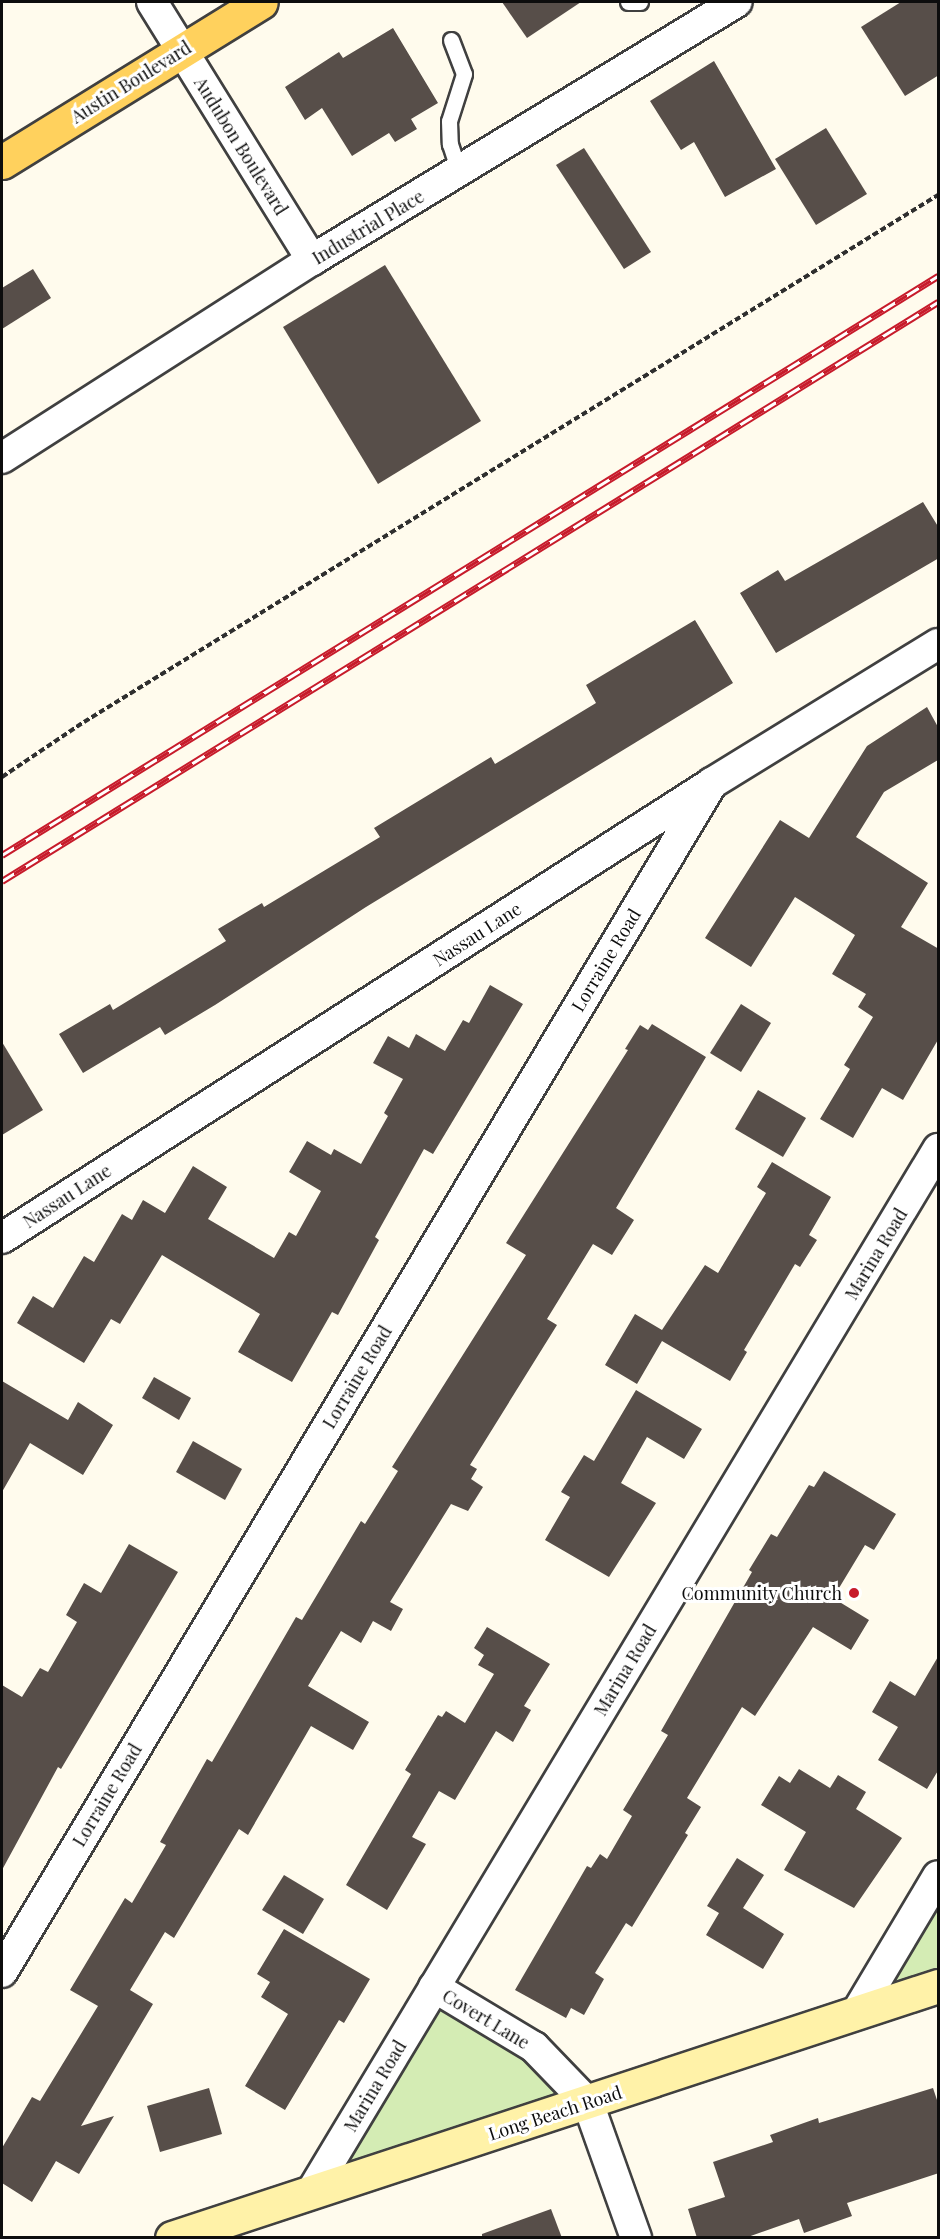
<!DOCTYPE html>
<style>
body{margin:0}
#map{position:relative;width:940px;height:2239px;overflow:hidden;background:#fffbed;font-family:"Playfair Display",serif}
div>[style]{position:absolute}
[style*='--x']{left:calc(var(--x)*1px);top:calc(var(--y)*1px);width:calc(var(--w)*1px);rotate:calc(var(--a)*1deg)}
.green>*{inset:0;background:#d4ecb4}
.building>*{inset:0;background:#574e49}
.path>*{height:4px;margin-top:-2px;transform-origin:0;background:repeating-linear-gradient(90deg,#2f2f2f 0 6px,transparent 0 9px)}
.roads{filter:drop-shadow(2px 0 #404040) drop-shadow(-2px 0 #404040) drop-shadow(0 2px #404040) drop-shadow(0 -2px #404040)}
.service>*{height:15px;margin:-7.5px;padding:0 7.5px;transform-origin:7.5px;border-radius:7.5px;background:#fff}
.minor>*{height:30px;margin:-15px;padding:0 15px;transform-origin:15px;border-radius:15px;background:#fff}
.secondary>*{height:33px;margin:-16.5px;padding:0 16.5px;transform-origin:16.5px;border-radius:16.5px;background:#fff2a8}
.primary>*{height:33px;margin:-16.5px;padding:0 16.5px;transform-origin:16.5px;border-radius:16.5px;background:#ffd15d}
.rail>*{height:7px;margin-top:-3.5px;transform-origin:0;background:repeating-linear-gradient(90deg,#fff 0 14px,#c71b2b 0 28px);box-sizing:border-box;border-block:2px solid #c71b2b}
.dots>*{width:16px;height:16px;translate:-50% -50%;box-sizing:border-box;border:3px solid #fff;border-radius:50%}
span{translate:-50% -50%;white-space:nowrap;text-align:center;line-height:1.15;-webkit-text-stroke:6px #fff;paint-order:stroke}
.street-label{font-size:18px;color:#0d0d0d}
.poi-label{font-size:18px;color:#0d0d0d}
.right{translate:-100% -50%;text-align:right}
.frame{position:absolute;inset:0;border:3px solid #0d0d0d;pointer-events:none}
</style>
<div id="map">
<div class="green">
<i style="clip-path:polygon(938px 1889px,938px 1980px,871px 2002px)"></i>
<i style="clip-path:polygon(436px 2002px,527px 2058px,567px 2096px,340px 2168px)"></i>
</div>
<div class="building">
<i style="clip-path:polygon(502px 2px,581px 2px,527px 38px)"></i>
<i style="clip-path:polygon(901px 2px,939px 2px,939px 75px,905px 96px,861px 27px)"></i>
<i style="clip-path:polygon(393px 28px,438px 103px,411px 119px,417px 129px,395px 142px,389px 133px,352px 156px,322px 108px,305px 120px,285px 87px,339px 52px,343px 58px)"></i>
<i style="clip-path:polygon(714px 61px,776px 169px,725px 197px,694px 142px,681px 150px,650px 101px)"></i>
<i style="clip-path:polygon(826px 128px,867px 194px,816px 225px,775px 159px)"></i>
<i style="clip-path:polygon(584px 148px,651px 252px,624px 269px,556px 165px)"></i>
<i style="clip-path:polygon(385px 265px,481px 421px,378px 484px,283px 327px)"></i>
<i style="clip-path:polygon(33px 269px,51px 298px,2px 329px,2px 288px)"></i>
<i style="clip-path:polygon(923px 502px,939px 528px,939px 558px,776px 653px,740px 593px,778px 570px,785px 581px)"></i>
<i style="clip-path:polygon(695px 620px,733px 683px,366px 907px,215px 1005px,165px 1035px,160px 1027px,83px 1073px,59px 1034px,110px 1004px,113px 1010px,226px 941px,218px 929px,262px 903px,264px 907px,380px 837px,374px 828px,491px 757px,495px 764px,596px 703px,586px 685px)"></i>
<i style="clip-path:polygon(927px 707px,938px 727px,938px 760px,884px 792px,856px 837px,928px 883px,901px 927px,939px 949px,939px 1038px,903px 1100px,882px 1088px,853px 1138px,820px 1119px,850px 1069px,844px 1065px,873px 1017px,858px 1007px,866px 994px,832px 974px,855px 935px,795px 897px,751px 967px,705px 938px,780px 820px,809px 838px,867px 746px)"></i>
<i style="clip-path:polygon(490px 985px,523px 1004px,433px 1154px,424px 1149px,375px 1237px,379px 1240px,338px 1315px,332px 1312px,292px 1382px,238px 1352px,260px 1314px,162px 1255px,120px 1324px,111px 1319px,84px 1363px,17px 1323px,33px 1296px,53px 1308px,84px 1256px,94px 1262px,122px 1214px,132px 1220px,143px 1200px,165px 1213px,193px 1166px,227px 1187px,208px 1219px,274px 1258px,289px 1232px,296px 1236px,321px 1191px,289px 1172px,307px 1141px,331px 1155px,334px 1149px,361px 1164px,388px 1116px,384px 1113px,403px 1079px,373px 1063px,388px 1036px,409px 1048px,416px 1034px,445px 1051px,463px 1020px,469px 1023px)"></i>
<i style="clip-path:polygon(741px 1004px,771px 1023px,741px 1072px,710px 1053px)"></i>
<i style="clip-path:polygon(652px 1024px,706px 1057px,616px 1208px,634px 1220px,612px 1255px,593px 1244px,547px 1319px,557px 1325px,470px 1465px,477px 1469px,471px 1479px,483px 1487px,468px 1511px,451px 1504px,390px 1602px,403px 1609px,391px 1631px,373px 1621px,361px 1643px,341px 1631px,308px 1686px,369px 1722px,353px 1750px,311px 1726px,248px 1835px,239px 1829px,174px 1938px,165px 1932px,130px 1990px,153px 2004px,81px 2126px,114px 2116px,79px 2174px,56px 2161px,32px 2202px,2px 2183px,2px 2148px,32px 2097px,40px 2101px,98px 2006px,70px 1990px,125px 1898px,132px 1903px,166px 1845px,160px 1842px,185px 1798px,207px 1759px,212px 1762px,296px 1617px,302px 1620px,361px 1521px,365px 1524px,398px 1471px,392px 1467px,526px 1255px,506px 1243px,628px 1050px,625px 1049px,640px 1025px,648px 1030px)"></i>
<i style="clip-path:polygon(2px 1042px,43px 1110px,2px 1135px)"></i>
<i style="clip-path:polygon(758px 1090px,806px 1118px,783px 1157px,735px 1129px)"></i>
<i style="clip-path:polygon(772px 1162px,831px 1197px,809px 1235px,817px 1240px,800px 1267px,795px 1264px,744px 1350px,747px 1352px,730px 1381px,662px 1341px,637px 1384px,605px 1365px,635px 1314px,662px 1330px,705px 1265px,718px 1273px,766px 1193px,757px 1187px)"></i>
<i style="clip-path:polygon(154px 1377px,191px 1398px,179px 1420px,142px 1398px)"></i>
<i style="clip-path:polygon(2px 1381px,68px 1420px,78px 1402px,113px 1425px,83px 1475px,30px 1443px,2px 1492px)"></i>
<i style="clip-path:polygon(636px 1390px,702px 1429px,684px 1459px,647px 1437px,621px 1483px,656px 1503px,609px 1577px,545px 1540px,570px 1497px,561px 1492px,584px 1455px,594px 1461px)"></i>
<i style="clip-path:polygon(193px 1441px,242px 1469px,225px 1500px,176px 1472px)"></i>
<i style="clip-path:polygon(824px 1471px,896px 1514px,874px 1550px,865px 1545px,833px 1598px,869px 1620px,851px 1650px,813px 1627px,755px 1716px,742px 1707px,687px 1798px,701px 1807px,685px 1833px,688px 1835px,632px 1927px,626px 1923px,595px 1973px,604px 1979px,584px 2015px,571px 2008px,566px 2018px,515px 1990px,587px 1866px,591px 1868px,600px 1854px,607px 1859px,632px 1816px,623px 1810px,668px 1735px,661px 1731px,752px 1572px,749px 1570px,771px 1534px,777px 1537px,809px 1485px,814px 1487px)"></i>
<i style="clip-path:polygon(129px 1544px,178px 1572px,61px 1769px,58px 1767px,2px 1870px,2px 1685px,22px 1697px,40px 1668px,48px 1672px,77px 1622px,66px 1615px,84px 1583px,101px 1593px)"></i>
<i style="clip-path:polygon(487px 1627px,550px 1664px,524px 1706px,531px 1710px,513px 1742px,496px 1731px,455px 1800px,439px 1791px,412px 1837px,426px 1844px,387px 1910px,346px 1885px,411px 1774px,405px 1770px,438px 1715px,442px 1717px,446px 1711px,465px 1723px,494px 1674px,478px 1665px,484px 1655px,474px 1648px)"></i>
<i style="clip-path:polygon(939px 1655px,939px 1769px,927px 1789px,878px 1760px,898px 1727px,872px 1712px,890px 1681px,915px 1696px)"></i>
<i style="clip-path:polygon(799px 1769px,830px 1788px,838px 1775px,866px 1792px,856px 1809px,902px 1838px,854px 1908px,784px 1870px,806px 1832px,761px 1805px,779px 1776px,790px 1783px)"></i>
<i style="clip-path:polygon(737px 1858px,764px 1875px,743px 1908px,784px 1934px,763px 1969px,706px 1935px,719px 1913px,707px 1906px)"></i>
<i style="clip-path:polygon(284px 1875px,324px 1899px,303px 1934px,262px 1910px)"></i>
<i style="clip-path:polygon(284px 1929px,370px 1979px,344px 2023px,339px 2020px,285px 2110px,245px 2086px,288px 2014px,261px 1997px,270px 1982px,257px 1974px)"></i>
<i style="clip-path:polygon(209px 2088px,222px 2134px,160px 2152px,147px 2106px)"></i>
<i style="clip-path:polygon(933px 2088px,939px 2106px,939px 2173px,847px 2203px,852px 2216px,804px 2233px,799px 2219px,745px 2238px,697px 2238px,688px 2209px,725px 2197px,713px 2162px,773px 2142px,770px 2135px,818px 2118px,819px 2123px)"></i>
<i style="clip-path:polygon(551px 2209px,562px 2238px,482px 2238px,482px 2234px)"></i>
</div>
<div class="path">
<i style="--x:2;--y:777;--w:99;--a:-33.9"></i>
<i style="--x:84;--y:722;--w:1004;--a:-31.68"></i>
</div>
<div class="roads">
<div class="service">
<i style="--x:628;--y:2;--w:12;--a:0"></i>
<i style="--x:451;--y:40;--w:36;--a:69"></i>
<i style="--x:464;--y:74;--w:49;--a:107.7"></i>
<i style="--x:449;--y:121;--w:23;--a:88"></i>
<i style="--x:450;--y:144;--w:28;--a:72"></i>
</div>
<div class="minor">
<i style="--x:152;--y:2;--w:304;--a:58.2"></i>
<i style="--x:2;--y:458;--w:368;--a:-32.6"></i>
<i style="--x:312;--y:260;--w:497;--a:-31.3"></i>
<i style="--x:2;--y:1238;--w:843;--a:-32.65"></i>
<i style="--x:712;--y:783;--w:265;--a:-31.6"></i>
<i style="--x:2;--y:1972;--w:1385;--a:-59.16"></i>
<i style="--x:434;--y:1987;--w:117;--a:31"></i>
<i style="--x:534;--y:2047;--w:78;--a:46"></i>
<i style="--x:588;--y:2103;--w:143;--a:70.4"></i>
<i style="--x:857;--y:2012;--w:158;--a:-59.2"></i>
<i style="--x:312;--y:2191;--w:1216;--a:-59"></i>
</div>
<div class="secondary">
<i style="--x:172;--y:2238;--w:806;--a:-18.21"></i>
</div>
<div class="primary">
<i style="--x:2;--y:162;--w:304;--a:-31.7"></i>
</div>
</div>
<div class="rail">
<i style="--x:2;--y:855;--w:1101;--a:-31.74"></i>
<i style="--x:2;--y:881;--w:1101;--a:-31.74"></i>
</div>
<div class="dots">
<i style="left:854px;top:1593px;background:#c71b2b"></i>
</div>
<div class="street-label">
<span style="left:131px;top:82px;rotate:-32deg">Austin Boulevard</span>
<span style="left:241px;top:146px;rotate:58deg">Audubon Boulevard</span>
<span style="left:368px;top:227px;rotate:-31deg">Industrial Place</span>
<span style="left:477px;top:934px;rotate:-33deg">Nassau Lane</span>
<span style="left:606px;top:960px;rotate:-59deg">Lorraine Road</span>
<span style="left:67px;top:1196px;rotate:-33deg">Nassau Lane</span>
<span style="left:876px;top:1254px;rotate:-59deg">Marina Road</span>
<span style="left:357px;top:1377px;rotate:-59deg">Lorraine Road</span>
<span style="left:625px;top:1670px;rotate:-59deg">Marina Road</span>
<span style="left:107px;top:1795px;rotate:-59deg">Lorraine Road</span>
<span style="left:486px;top:2019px;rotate:31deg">Covert Lane</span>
<span style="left:375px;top:2086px;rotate:-59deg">Marina Road</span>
<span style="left:555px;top:2113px;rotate:-18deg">Long Beach Road</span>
</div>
<div class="poi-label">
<span class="right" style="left:842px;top:1593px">Community Church</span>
</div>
<div class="frame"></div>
</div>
